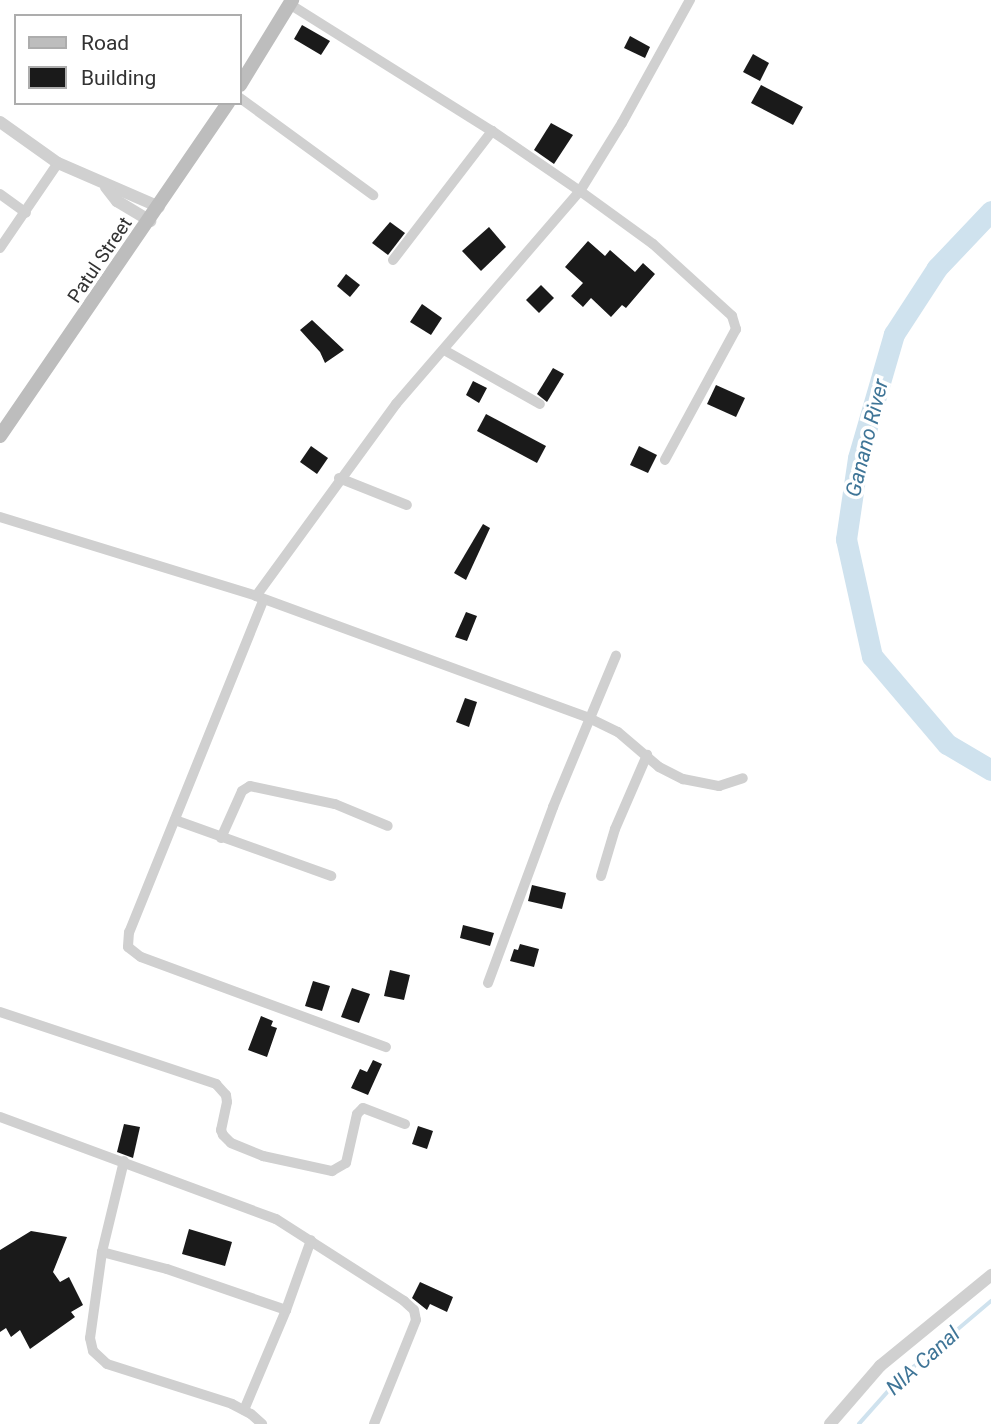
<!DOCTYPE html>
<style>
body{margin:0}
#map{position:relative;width:991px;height:1424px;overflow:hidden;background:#fff;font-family:Roboto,sans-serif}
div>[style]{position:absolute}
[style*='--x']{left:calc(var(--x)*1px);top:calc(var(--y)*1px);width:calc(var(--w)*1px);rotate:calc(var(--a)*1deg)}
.stream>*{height:3.5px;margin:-1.75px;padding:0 1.75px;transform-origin:1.75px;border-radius:1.75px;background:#cfe2ee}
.river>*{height:21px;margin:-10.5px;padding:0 10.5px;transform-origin:10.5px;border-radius:10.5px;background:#cfe2ee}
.building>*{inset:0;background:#1a1a1a}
.minor>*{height:10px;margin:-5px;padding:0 5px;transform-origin:5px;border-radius:5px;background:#d0d0d0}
.tertiary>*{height:12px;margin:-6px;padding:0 6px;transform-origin:6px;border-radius:6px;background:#d0d0d0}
.secondary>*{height:14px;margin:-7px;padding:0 7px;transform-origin:7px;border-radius:7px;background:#bdbdbd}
span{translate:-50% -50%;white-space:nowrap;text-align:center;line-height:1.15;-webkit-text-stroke:7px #fff;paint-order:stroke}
.street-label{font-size:19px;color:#333}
.water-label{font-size:21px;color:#3f7597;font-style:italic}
.legend{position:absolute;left:14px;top:14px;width:228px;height:91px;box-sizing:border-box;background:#fff;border:2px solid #adadad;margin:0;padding:9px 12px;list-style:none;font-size:21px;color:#333}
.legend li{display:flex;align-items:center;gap:14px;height:35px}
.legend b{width:35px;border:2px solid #adadad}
</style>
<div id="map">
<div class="stream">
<i style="--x:859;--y:1424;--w:59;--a:-48.4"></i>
<i style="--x:898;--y:1380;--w:122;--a:-40.3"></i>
</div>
<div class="river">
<i style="--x:991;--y:211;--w:79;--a:133.5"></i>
<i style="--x:937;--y:268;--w:79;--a:123.1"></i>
<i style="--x:894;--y:334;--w:129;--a:106.2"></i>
<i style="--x:858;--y:458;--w:82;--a:98.4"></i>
<i style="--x:846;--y:539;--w:120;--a:77.5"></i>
<i style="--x:872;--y:656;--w:116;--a:49.6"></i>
<i style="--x:947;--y:744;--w:51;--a:30.6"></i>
</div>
<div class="building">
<i style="clip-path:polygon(302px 25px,330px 41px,321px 55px,294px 39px)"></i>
<i style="clip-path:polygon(630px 36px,650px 47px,645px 58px,624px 48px)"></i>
<i style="clip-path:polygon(753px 54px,769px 63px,760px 81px,743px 72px)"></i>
<i style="clip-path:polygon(761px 85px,803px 107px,793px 125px,751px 103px)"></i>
<i style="clip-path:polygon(551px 123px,573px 135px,554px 164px,534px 150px)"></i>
<i style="clip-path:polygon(390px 222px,405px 233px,388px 255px,372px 243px)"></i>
<i style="clip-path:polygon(489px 227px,506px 247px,481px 271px,462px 251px)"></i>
<i style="clip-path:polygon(588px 241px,605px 256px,610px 250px,635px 272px,643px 263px,655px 274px,626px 308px,622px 305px,611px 317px,591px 298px,583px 307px,571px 296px,583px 283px,565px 267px)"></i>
<i style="clip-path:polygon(346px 274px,360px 285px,350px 297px,337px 286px)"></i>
<i style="clip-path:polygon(541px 285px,554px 298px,539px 313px,526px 300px)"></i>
<i style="clip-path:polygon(422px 304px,442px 318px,431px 335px,410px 322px)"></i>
<i style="clip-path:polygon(312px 320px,344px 350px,325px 363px,320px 352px,300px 330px)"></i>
<i style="clip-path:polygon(553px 368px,564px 374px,547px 402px,537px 394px)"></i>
<i style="clip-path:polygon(473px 381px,487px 388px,479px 403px,466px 395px)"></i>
<i style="clip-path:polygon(716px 385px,745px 398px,736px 417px,707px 404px)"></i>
<i style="clip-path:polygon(486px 414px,546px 446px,537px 463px,477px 431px)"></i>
<i style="clip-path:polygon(311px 446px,328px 458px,317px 474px,300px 462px)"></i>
<i style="clip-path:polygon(639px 446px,657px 455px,648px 473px,630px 465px)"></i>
<i style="clip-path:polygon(483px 524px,490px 528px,466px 580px,454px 573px)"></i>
<i style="clip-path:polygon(466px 612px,477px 616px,467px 641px,455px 637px)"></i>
<i style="clip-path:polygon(465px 698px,477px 702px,469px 727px,456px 722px)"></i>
<i style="clip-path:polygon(532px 885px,566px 893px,562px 909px,528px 901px)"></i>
<i style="clip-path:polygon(463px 925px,494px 933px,490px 946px,460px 938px)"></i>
<i style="clip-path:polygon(520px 944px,539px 949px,534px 967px,510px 961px,514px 949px,518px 950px)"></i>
<i style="clip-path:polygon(390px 970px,410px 975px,404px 1000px,384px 996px)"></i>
<i style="clip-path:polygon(313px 981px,330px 986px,322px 1011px,305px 1006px)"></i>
<i style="clip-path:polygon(352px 988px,370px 994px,359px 1023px,341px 1017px)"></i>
<i style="clip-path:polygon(261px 1016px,273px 1021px,271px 1026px,277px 1028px,267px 1057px,248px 1050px)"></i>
<i style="clip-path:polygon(373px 1060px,382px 1064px,368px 1095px,351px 1088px,360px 1069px,367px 1072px)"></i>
<i style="clip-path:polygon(124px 1124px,140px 1127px,133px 1158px,117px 1152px)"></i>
<i style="clip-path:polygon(418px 1126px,433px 1131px,427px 1149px,412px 1144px)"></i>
<i style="clip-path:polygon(189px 1229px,232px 1242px,225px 1266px,182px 1254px)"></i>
<i style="clip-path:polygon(31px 1231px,67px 1237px,53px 1272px,60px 1282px,69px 1277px,83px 1305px,71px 1312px,75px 1317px,30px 1349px,20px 1330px,11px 1337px,6px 1328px,0 1332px,0 1250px)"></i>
<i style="clip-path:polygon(420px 1282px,453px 1297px,447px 1312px,430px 1304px,427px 1310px,412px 1298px)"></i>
</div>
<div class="minor">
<i style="--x:291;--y:5;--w:237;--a:32.1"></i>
<i style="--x:492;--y:131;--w:107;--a:34.3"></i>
<i style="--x:580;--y:191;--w:90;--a:36"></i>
<i style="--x:653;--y:244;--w:107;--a:42.3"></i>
<i style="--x:732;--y:316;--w:14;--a:73"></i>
<i style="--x:736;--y:329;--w:149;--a:118.5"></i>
<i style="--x:240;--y:98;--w:165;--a:36.1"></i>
<i style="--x:0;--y:194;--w:32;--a:36"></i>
<i style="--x:0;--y:248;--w:103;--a:-55.7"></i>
<i style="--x:393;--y:260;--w:163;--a:-52.5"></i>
<i style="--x:444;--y:350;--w:110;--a:29.4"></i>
<i style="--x:339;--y:478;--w:73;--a:21.7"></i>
<i style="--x:0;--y:517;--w:268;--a:17.1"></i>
<i style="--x:256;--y:596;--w:355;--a:20.1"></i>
<i style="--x:589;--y:718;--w:32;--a:26"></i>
<i style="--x:618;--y:732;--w:54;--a:40.5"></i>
<i style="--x:659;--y:767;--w:27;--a:27"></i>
<i style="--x:683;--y:779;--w:37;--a:11"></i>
<i style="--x:719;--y:786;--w:25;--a:-18"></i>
<i style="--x:256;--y:596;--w:238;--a:-53.9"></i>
<i style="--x:396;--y:404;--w:281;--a:-49.2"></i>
<i style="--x:580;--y:191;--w:80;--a:-58.3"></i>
<i style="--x:622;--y:123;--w:141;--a:-61.1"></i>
<i style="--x:263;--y:601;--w:357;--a:112"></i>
<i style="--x:129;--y:932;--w:15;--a:94"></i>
<i style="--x:128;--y:947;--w:16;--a:38"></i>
<i style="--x:141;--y:957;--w:261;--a:20.2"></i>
<i style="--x:175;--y:820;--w:166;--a:19.7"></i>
<i style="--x:221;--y:838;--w:51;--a:-65.9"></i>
<i style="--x:242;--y:791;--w:9;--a:-32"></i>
<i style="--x:250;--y:786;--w:87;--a:12"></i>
<i style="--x:335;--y:804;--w:57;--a:22.5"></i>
<i style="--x:601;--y:876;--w:49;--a:-73.4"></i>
<i style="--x:615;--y:829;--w:81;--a:-66.6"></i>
<i style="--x:488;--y:983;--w:188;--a:-69.7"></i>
<i style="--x:553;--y:807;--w:164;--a:-67.4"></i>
<i style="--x:0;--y:1012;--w:228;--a:18.4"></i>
<i style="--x:216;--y:1084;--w:15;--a:48"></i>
<i style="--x:226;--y:1095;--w:7;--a:82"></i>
<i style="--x:227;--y:1102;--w:29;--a:102"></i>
<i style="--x:221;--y:1130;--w:5;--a:68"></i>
<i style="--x:223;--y:1135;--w:11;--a:45"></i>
<i style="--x:231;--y:1143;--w:35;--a:22"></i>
<i style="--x:263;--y:1156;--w:71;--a:12.3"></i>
<i style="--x:332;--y:1171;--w:16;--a:-30"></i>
<i style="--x:346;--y:1163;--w:50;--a:-77.3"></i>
<i style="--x:357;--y:1114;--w:8;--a:-45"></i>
<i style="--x:363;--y:1108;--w:45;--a:20.9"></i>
<i style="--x:0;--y:1117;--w:294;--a:20.3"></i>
<i style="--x:276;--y:1219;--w:152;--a:32.6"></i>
<i style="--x:404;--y:1301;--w:13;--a:42"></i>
<i style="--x:414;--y:1310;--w:10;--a:79"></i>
<i style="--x:416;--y:1320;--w:112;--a:112"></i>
<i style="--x:124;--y:1161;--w:94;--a:103.6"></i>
<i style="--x:102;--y:1252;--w:87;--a:97.9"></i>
<i style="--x:90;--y:1338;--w:13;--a:77"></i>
<i style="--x:93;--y:1351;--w:19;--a:43"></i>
<i style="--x:107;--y:1364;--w:131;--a:17.7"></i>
<i style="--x:232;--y:1404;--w:21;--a:28"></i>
<i style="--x:251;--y:1414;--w:15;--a:42"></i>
<i style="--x:102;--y:1252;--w:67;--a:14.7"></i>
<i style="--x:167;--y:1269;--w:126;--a:19"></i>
<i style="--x:244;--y:1410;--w:108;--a:-67.2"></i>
<i style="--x:286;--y:1310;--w:74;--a:-70.3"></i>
</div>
<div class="tertiary">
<i style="--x:0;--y:122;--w:71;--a:35.3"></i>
<i style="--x:58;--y:163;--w:110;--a:23.5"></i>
<i style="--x:106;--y:187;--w:18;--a:52"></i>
<i style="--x:117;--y:201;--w:39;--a:31"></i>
<i style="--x:830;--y:1424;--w:77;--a:-49.2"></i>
<i style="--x:880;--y:1366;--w:144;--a:-39.3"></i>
</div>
<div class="secondary">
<i style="--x:240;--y:85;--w:100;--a:-58.5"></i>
<i style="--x:0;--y:436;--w:404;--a:-55.6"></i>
</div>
<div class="street-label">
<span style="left:100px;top:260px;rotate:-56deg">Patul Street</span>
</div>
<div class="water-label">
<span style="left:867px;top:438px;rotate:-76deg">Ganano River</span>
<span style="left:923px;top:1361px;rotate:-42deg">NIA Canal</span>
</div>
<ul class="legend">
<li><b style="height:9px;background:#bdbdbd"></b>Road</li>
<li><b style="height:19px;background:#1a1a1a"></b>Building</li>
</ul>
</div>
